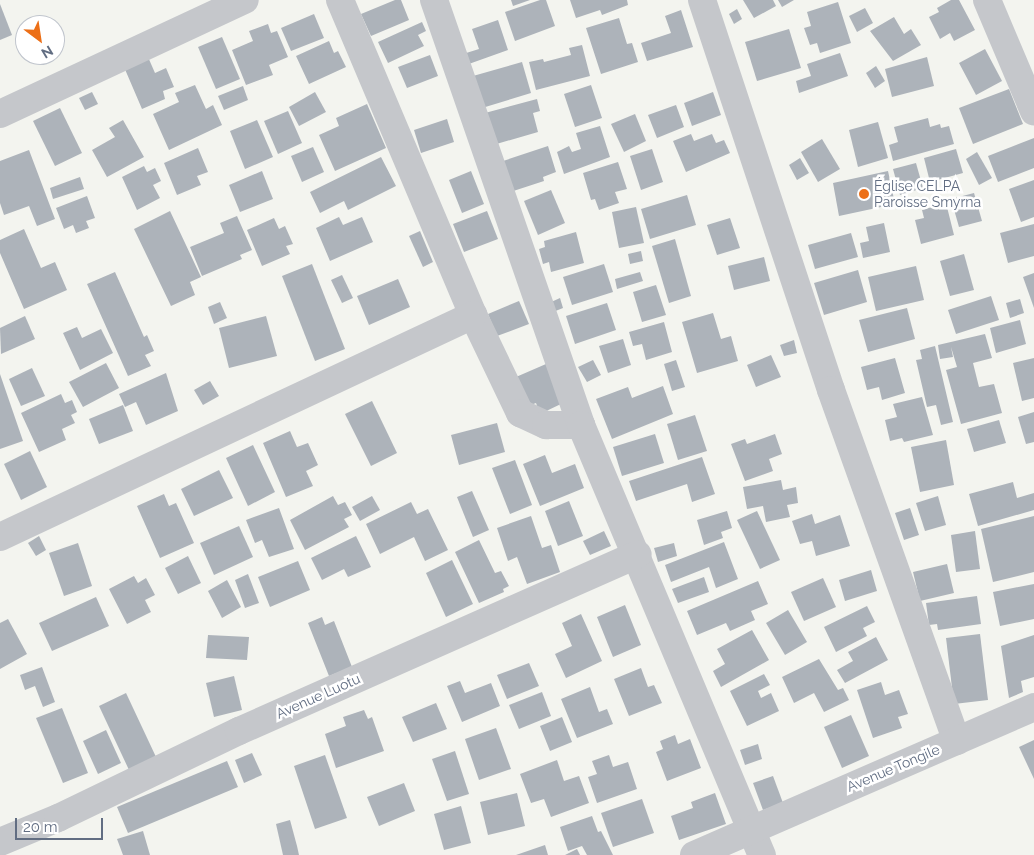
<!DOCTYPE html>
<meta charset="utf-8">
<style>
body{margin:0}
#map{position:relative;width:1034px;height:855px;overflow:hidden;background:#f3f4ef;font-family:Raleway,sans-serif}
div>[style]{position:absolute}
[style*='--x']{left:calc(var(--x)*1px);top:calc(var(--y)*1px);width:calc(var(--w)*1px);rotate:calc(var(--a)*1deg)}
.building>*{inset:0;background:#adb3ba}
.minor>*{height:28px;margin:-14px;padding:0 14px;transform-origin:14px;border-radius:14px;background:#c5c7cb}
.dots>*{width:14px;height:14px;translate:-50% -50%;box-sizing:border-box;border:2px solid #fff;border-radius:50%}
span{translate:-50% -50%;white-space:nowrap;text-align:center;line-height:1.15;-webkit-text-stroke:5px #fff;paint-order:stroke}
.poi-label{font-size:14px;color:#616d82}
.left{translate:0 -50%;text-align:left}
.street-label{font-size:14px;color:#616d82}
.north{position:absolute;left:15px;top:15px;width:50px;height:50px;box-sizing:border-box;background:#fff;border:1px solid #c0c5cd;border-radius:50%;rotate:149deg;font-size:14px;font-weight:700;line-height:20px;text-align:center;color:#616d82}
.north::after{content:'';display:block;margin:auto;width:18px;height:22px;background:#ec6f17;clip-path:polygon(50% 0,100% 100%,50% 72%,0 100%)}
.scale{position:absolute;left:15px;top:818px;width:88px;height:22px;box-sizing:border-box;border:2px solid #616d82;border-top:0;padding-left:6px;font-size:15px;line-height:18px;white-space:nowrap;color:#616d82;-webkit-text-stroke:4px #fff;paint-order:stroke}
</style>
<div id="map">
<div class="building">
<i style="clip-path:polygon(395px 0,401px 0,409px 20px,371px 36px,361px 14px)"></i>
<i style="clip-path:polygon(511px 0,530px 0,513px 6px)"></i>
<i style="clip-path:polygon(540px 0,546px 0,555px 26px,515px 41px,505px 12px)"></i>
<i style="clip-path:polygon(570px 0,627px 0,628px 5px,602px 15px,600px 10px,576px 18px)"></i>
<i style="clip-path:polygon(743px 0,773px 0,776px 6px,754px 18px)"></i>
<i style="clip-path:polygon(778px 0,794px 0,782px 7px)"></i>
<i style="clip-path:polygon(951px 0,959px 0,975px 30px,954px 41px,950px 33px,940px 39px,929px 17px,939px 12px,937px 8px)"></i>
<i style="clip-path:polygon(838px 2px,851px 43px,820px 53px,817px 43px,810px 45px,804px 28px,811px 26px,807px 12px)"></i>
<i style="clip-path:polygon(0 4px,12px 35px,0 40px)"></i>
<i style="clip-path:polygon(865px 8px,873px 23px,857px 32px,849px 16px)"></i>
<i style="clip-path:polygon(737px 9px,742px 19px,734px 24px,729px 14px)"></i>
<i style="clip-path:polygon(681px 10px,693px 47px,647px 61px,641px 43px,671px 33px,665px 16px)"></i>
<i style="clip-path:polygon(314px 14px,324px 38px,291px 51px,281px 28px)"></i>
<i style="clip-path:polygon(894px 17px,904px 34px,911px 29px,921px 45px,893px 61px,870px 31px)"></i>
<i style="clip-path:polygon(619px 18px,627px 44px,632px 43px,638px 62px,601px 74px,586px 28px)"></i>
<i style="clip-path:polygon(498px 20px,508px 50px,466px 65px,463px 54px,479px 49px,472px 29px)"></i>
<i style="clip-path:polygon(422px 22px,426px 31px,418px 35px,424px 46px,388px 63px,378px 42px)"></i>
<i style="clip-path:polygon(268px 24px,271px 33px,277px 31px,288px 57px,269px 65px,273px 75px,246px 85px,232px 50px,253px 41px,249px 31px)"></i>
<i style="clip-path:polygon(789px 29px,801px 68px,757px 81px,745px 42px)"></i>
<i style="clip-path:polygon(222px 37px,240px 79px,216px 89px,198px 47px)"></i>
<i style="clip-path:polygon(329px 41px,334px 53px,338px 51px,346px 67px,309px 84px,296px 56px)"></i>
<i style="clip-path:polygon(582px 45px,590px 76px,536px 90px,529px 62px,543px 59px,544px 62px,571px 55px,569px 48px)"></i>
<i style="clip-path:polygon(985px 49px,1002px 81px,976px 95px,959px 63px)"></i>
<i style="clip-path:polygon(840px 53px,848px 76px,799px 93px,796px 81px,811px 76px,807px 64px)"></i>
<i style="clip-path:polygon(430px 55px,438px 76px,407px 88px,398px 67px)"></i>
<i style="clip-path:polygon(148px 57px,155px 73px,166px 68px,174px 87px,163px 91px,165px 99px,142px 109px,124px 67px)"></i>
<i style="clip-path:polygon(927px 57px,934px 86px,892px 97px,885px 69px)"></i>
<i style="clip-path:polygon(522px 62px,531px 93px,482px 108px,473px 76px)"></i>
<i style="clip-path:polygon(876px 66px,885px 81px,875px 88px,866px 73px)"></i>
<i style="clip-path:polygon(195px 85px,206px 109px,213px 105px,222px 125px,169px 150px,153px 114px,179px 102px,175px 93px)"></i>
<i style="clip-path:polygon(591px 85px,602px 118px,575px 127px,564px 94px)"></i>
<i style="clip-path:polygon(243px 86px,248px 100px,224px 110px,218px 96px)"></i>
<i style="clip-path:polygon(1009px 89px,1023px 124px,973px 144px,959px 108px)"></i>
<i style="clip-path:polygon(92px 92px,98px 104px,85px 110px,79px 98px)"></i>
<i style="clip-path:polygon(315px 92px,326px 112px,299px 126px,289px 107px)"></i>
<i style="clip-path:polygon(713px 92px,721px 115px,692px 126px,684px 103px)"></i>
<i style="clip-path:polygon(537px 99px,540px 111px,533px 113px,538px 132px,493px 145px,485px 113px)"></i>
<i style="clip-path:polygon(367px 104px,386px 148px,335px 171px,319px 135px,339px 126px,336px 118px)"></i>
<i style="clip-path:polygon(676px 105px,684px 127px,657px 138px,648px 115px)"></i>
<i style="clip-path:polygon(60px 108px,82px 153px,55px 166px,33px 121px)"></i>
<i style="clip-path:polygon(288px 111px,302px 143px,278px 154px,264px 121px)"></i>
<i style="clip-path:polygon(635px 114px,646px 141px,624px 152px,611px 124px)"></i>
<i style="clip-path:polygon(928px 118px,930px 127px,940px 124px,941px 128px,949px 126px,954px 144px,893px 161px,889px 145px,898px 142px,894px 127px)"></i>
<i style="clip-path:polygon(447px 119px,454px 142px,421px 153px,414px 130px)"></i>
<i style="clip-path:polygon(123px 120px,144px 157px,107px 177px,92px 150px,115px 137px,109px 128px)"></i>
<i style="clip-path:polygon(257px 120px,273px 157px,245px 169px,230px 131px)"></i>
<i style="clip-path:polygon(878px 122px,888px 158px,858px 167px,849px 130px)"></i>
<i style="clip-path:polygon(600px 126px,610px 157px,564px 174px,557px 152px,569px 146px,572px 152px,581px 149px,576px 133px)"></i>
<i style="clip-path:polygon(691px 134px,694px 141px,712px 134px,716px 143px,724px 140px,730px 153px,686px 172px,673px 141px)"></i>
<i style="clip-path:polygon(1034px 138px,1034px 168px,998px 182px,988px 156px)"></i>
<i style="clip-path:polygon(822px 139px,840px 169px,818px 182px,801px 152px)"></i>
<i style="clip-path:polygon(548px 146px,556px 172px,543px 177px,544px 181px,507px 193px,497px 163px)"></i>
<i style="clip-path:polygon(313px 147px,324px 172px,302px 182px,291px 156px)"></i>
<i style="clip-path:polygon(198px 148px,208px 172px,197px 176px,201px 185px,177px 195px,164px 163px)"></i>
<i style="clip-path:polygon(652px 149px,663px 182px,641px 190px,630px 156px)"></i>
<i style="clip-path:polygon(956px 149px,963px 173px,930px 182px,924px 158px)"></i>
<i style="clip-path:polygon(29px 150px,55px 219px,37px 226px,29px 206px,4px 215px,0 203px,0 161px)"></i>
<i style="clip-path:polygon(977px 152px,992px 178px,979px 185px,966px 159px)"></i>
<i style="clip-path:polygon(381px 157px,396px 186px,348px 210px,344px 201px,320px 213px,310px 192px)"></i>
<i style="clip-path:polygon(800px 158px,809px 173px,797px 180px,789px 165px)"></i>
<i style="clip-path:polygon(618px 162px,627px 189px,615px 192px,619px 203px,599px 210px,595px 199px,591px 200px,583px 173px)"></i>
<i style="clip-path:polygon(916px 163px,923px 188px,900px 195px,893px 169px)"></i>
<i style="clip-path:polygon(144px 166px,147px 172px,155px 168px,161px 181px,153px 185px,160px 198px,137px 210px,122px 177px)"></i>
<i style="clip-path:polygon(262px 171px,273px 199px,240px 212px,229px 185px)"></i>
<i style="clip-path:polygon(471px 171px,484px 204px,462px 213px,449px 180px)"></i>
<i style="clip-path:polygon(888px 171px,895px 204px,839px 216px,833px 183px)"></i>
<i style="clip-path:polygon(80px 177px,84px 189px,53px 199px,50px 188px)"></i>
<i style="clip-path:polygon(1034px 180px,1034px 217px,1021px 222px,1009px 189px)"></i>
<i style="clip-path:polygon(551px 190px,565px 223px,538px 235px,524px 201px)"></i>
<i style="clip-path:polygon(974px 193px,982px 221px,959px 227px,951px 199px)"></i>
<i style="clip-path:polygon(687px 195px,696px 225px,650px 239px,641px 209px)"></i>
<i style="clip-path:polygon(87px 196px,95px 218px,86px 221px,89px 228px,76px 233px,73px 225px,64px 229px,56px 208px)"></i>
<i style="clip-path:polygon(946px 203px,954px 235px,921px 244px,915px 220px,924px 218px,922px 210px)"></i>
<i style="clip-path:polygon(636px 207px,644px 243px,619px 248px,612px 212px)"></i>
<i style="clip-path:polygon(170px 211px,201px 277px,190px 282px,195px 295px,171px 306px,134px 229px)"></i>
<i style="clip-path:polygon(487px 211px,498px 239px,464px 252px,453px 224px)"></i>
<i style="clip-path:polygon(237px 216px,252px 250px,240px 255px,242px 259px,202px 276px,190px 247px,224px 233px,220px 223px)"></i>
<i style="clip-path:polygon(339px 217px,343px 225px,362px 217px,373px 242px,330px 261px,316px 228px)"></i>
<i style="clip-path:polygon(274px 218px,279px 229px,285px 226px,293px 244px,286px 246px,290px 254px,262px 266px,247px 230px)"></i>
<i style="clip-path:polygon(730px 218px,740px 248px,717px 255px,707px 225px)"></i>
<i style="clip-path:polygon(884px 223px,890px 252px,863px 258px,860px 243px,869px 241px,866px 227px)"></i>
<i style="clip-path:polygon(1034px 224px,1034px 256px,1008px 263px,1000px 233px)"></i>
<i style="clip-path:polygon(24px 229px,41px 268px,55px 262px,67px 290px,24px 309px,0 253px,0 240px)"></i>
<i style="clip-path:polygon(420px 231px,433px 262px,423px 267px,409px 236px)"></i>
<i style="clip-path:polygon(576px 232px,584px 263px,551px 272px,549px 262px,543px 264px,539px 249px,545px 247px,544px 241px)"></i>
<i style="clip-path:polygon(851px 233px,858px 257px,815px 269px,808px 245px)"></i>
<i style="clip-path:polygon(675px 239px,691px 296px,669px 303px,652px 246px)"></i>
<i style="clip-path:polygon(641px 251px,643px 261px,630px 264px,628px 254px)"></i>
<i style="clip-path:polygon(964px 254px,974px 290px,950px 296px,940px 261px)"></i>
<i style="clip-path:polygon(764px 257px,770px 281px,734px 290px,728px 266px)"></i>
<i style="clip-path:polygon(312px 264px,345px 349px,315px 361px,282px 276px)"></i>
<i style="clip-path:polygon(604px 264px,613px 292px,572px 305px,563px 277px)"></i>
<i style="clip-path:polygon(916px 266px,924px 300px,876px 311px,868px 277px)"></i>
<i style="clip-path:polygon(858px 270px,867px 302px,824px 315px,814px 283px)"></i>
<i style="clip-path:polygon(115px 272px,144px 337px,147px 335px,154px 351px,145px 355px,151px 366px,128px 376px,87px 284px)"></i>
<i style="clip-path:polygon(640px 272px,643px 281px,617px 289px,615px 279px)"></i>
<i style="clip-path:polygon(1034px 273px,1034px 308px,1023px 277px)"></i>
<i style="clip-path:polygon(342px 275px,353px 298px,342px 303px,331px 280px)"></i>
<i style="clip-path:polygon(398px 279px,410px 307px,369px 325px,357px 296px)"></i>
<i style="clip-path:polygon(656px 285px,666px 315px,642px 322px,633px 292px)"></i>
<i style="clip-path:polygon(991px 296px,999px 320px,956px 334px,948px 310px)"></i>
<i style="clip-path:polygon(560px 298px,563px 308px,553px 312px,549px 303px)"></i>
<i style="clip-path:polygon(1020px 299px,1024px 313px,1010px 318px,1006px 303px)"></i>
<i style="clip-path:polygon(519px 301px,529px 324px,497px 336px,488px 314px)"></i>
<i style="clip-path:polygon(220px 302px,227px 318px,214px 324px,208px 307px)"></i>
<i style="clip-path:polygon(607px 303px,616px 330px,575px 344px,566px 316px)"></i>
<i style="clip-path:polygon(907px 308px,915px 339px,868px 352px,859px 320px)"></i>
<i style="clip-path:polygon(713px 313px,721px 339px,731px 336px,738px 361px,697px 373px,682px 322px)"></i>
<i style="clip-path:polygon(25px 316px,35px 339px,1px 354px,0 328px)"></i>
<i style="clip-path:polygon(266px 316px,277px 356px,229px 368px,219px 328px)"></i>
<i style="clip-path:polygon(1020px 320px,1026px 344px,996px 353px,990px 328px)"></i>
<i style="clip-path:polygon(664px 322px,672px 352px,646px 360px,642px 344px,633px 346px,629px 332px)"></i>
<i style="clip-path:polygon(77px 327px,82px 338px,101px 329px,113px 353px,80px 370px,63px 333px)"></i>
<i style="clip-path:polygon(985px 334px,992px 358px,973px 363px,979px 387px,994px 384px,1002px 413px,961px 424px,946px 370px,957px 367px,951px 347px,953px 357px,940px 359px,938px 345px)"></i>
<i style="clip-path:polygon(623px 339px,631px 365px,608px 373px,599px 346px)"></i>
<i style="clip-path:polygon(794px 340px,797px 353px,784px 356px,780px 345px)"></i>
<i style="clip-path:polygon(935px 346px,953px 422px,941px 425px,936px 405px,927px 407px,916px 360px,922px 359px,920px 350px)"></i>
<i style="clip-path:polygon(771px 355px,781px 377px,756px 387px,747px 365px)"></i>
<i style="clip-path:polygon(895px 358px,905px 393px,882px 400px,879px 387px,867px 390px,861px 367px)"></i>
<i style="clip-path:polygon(1034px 358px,1034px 398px,1022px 401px,1013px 363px)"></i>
<i style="clip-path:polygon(593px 360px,601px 375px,587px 382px,578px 367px)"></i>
<i style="clip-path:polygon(676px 360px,685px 387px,672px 391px,664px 364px)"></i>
<i style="clip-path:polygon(106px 363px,119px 388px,83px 407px,69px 382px)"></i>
<i style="clip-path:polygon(546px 364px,563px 403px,540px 414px,536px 403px,528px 406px,516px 377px)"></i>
<i style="clip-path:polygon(32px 368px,45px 396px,21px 406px,9px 379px)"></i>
<i style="clip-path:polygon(166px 373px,178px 411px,146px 425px,136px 402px,125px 407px,119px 394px)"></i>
<i style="clip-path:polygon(0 374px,23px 441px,0 449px)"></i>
<i style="clip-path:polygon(210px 381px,219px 396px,203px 405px,194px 390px)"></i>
<i style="clip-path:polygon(663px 386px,673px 414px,612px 439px,596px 399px,628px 387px,632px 398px)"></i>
<i style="clip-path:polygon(61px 394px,65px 403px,72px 400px,77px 412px,71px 415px,75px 423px,62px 429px,66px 440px,39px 452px,21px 413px)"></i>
<i style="clip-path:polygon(922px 397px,933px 435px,904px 442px,902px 438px,890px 441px,885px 420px,897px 417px,893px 404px)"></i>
<i style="clip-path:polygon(372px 401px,397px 453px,371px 466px,345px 414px)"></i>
<i style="clip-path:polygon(123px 405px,133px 431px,99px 444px,89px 419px)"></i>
<i style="clip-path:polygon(1034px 412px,1034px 442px,1026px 444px,1018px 417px)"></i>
<i style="clip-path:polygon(695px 415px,707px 451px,678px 460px,667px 424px)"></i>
<i style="clip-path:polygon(999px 420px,1006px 443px,974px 452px,967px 429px)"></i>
<i style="clip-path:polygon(497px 423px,505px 452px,459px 465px,451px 435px)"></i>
<i style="clip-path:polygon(290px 431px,297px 447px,308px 443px,318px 465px,306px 471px,313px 486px,286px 497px,263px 443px)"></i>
<i style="clip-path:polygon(655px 434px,664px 463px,622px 476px,613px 447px)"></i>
<i style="clip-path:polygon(775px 434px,782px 454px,769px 459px,773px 471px,745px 481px,731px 444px,745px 439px,747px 444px)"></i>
<i style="clip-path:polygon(946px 440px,954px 485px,920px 492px,911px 447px)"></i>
<i style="clip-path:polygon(253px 445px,275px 492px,248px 506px,226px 458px)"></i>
<i style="clip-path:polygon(30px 451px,47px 487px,21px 500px,4px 464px)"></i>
<i style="clip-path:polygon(545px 455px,552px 473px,575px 464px,584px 488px,540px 506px,523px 464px)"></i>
<i style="clip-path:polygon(702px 457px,715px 494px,692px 502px,687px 484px,636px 501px,629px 481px)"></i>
<i style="clip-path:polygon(515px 460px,532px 505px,510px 514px,492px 468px)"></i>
<i style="clip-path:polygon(219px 470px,233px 498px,194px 516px,181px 489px)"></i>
<i style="clip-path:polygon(781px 480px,783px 490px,796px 487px,798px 503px,787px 505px,790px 517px,766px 522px,763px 506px,747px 509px,743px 487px)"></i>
<i style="clip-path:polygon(1013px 482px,1017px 498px,1034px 493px,1034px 510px,978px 526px,969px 494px)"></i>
<i style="clip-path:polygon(472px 491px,489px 530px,473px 537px,457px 497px)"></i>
<i style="clip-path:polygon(164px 494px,169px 506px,176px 503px,194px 543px,160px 558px,137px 506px)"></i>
<i style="clip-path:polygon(333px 496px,338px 505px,345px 502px,352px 515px,344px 519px,349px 527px,305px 550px,290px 520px)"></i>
<i style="clip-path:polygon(372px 496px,380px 510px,360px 521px,352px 507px)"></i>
<i style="clip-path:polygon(938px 496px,946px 525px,925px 531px,916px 503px)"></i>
<i style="clip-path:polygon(569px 501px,583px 536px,558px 546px,545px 511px)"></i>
<i style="clip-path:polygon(411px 502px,417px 514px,428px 509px,448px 550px,425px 561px,414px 537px,380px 554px,366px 524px)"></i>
<i style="clip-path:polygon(279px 508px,294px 549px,269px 557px,262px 540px,255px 543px,246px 520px)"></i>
<i style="clip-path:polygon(910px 508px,919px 535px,904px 540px,895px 513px)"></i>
<i style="clip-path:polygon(727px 511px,732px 528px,721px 532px,723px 538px,704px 545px,697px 520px)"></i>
<i style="clip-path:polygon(757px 511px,780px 560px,760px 569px,737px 520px)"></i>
<i style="clip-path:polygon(812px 514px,815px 524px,840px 515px,850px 546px,816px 556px,812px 541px,800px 544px,792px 521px)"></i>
<i style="clip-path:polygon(531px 516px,542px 548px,551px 545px,560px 572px,527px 584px,517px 557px,508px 561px,497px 528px)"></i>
<i style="clip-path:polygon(1034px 516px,1034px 572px,993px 582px,981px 529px)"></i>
<i style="clip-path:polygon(239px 526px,253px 557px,214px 575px,200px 543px)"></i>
<i style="clip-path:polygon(604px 531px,611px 546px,590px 555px,583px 541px)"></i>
<i style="clip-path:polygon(975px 531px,980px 569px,956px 572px,951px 535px)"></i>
<i style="clip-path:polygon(39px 536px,46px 550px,36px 556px,28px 543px)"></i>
<i style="clip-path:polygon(356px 536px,371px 567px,348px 577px,344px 569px,322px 580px,311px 558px)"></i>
<i style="clip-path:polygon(479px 540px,495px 573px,501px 571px,509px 586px,503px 589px,504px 592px,479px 603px,455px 552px)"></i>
<i style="clip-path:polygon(724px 542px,738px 579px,716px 588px,709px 567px,671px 582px,665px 565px)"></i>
<i style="clip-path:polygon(78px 543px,92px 586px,64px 596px,49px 553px)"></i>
<i style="clip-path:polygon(674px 543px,677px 556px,658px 562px,654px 548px)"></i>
<i style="clip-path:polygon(188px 556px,201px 583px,178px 594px,165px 568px)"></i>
<i style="clip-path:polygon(452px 560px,473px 604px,446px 617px,426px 573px)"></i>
<i style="clip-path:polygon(298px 561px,310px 590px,270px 607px,258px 577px)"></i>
<i style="clip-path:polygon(947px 564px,954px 593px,920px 601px,913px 572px)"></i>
<i style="clip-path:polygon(871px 570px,877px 591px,845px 601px,839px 580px)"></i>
<i style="clip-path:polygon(248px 574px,259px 603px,245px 608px,235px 580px)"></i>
<i style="clip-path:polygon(134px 576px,138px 583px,146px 578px,155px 595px,145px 600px,151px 612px,127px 624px,109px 589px)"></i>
<i style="clip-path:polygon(704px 577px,709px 592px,678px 603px,672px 589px)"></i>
<i style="clip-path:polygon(823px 578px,836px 607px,804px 621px,791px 592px)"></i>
<i style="clip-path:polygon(227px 580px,241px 607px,222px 618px,208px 591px)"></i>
<i style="clip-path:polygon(758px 581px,768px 604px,751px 611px,755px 620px,730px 631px,726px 623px,697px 635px,687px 611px)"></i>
<i style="clip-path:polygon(1034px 584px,1034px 619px,1000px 626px,993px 592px)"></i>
<i style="clip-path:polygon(977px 596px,981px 624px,938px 630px,937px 624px,929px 625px,926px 603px)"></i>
<i style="clip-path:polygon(96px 597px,109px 626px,52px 651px,39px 623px)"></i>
<i style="clip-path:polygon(625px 605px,641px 645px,613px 657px,597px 617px)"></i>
<i style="clip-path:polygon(867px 606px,875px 622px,863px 628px,867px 636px,836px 652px,824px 627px)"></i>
<i style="clip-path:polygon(788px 610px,807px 642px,785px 655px,766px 623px)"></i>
<i style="clip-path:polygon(581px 614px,602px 661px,566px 678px,555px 654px,572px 646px,562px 623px)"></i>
<i style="clip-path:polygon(322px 617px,325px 625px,334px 621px,352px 667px,329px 676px,308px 623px)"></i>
<i style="clip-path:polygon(8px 619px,27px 654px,0 669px,0 623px)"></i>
<i style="clip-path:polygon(752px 630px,769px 660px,721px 687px,713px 671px,725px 664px,717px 649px)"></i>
<i style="clip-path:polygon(980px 634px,988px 700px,954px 704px,946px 638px)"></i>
<i style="clip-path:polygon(208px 635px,249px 637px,247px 660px,206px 658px)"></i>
<i style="clip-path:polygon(1034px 635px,1034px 677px,1021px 681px,1023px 692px,1009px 698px,1001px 646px)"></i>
<i style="clip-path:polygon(876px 637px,888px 660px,845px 683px,837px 670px,853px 661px,848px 652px)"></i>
<i style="clip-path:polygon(819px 659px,838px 690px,843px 688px,849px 700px,824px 712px,814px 693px,794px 703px,782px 677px)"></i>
<i style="clip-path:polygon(529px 663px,539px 686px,507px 699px,497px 675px)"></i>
<i style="clip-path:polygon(42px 667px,55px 702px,43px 707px,35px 686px,25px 690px,20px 675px)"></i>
<i style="clip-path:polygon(641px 668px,648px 687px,654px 685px,662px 703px,629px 716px,614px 679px)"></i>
<i style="clip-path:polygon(764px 674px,770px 685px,758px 691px,761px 698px,771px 693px,779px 711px,747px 726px,730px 691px)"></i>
<i style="clip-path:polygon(234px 676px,242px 710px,214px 717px,206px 683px)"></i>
<i style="clip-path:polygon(460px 681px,465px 693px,491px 683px,500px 706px,462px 722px,447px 686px)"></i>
<i style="clip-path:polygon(881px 682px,885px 695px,899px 690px,908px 714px,898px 717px,902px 728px,873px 738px,857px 690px)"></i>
<i style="clip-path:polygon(590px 687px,599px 712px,607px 709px,613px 724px,577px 738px,561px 699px)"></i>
<i style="clip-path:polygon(542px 692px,551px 716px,519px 729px,509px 705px)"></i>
<i style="clip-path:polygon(126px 693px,156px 757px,129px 770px,99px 706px)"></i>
<i style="clip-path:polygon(436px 703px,447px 729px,413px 742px,402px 717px)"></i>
<i style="clip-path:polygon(62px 708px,88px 773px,63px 783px,36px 718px)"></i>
<i style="clip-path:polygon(364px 710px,368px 719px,372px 717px,384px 751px,336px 768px,325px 734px,346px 726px,343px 717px)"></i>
<i style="clip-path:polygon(851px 715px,869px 756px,842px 768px,824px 727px)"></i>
<i style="clip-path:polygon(562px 717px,572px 742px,550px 751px,540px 726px)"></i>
<i style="clip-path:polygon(496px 728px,511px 769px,479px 780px,465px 739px)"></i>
<i style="clip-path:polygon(106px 730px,121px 763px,98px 774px,83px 741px)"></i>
<i style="clip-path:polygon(675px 735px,678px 744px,690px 739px,701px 768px,667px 781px,656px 752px,663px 749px,660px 741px)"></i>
<i style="clip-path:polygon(1034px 740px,1034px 779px,1019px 747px)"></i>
<i style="clip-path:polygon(758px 744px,762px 759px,745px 765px,740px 750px)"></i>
<i style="clip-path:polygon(455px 751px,469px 794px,447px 801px,432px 759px)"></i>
<i style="clip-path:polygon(252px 753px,262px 775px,244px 783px,235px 760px)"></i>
<i style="clip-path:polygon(325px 755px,347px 818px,315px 829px,294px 766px)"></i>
<i style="clip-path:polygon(609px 755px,613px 767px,628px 762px,637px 789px,597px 803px,588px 777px,597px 774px,592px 761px)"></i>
<i style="clip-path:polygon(557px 760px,564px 781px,579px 776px,589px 803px,551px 817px,544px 799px,531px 803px,520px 774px)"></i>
<i style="clip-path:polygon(227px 761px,238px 787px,128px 833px,117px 807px)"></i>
<i style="clip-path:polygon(773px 776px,783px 803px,763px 810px,753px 783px)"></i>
<i style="clip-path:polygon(404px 783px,415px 811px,379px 826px,367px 797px)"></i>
<i style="clip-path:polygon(517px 793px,525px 826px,488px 835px,480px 802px)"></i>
<i style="clip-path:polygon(715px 793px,726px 824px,679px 840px,671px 816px,693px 808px,691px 802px)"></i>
<i style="clip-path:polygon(642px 799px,654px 833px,613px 847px,601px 813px)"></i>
<i style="clip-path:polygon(461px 806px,471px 843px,444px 850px,434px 814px)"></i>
<i style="clip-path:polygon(592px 816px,598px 832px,601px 831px,613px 855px,587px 855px,582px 846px,568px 851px,560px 827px)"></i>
<i style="clip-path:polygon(290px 820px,297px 846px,299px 855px,283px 855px,276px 824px)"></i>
<i style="clip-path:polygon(143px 831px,150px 855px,123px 855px,117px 839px)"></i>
<i style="clip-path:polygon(545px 845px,548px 855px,516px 855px)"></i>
<i style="clip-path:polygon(577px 849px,580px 855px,565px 855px)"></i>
</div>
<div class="minor">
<i style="--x:340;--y:0;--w:342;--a:67.1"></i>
<i style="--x:473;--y:315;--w:109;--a:64.4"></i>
<i style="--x:520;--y:413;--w:29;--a:25"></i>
<i style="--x:546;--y:425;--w:35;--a:0"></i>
<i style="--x:434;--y:0;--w:450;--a:70.9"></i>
<i style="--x:581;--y:425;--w:467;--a:67.2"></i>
<i style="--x:702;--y:0;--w:411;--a:71.7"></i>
<i style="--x:831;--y:390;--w:373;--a:70.3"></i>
<i style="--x:987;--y:0;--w:121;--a:67.1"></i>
<i style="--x:0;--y:114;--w:270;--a:-25"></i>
<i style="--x:0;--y:537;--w:523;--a:-25.14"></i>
<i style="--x:0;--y:842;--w:63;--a:-22.5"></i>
<i style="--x:58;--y:818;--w:201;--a:-25.7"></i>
<i style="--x:239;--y:731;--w:436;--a:-23.9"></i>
<i style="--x:694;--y:855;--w:371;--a:-23.5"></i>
</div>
<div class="dots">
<i style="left:864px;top:194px;background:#ec6f17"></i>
</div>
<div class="poi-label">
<span class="left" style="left:874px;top:194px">Église CELPA<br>Paroisse Smyrna</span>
</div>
<div class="street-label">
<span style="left:318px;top:696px;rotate:-24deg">Avenue Luotu</span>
<span style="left:893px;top:768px;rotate:-23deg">Avenue Tongile</span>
</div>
<div class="north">N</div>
<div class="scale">20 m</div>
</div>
